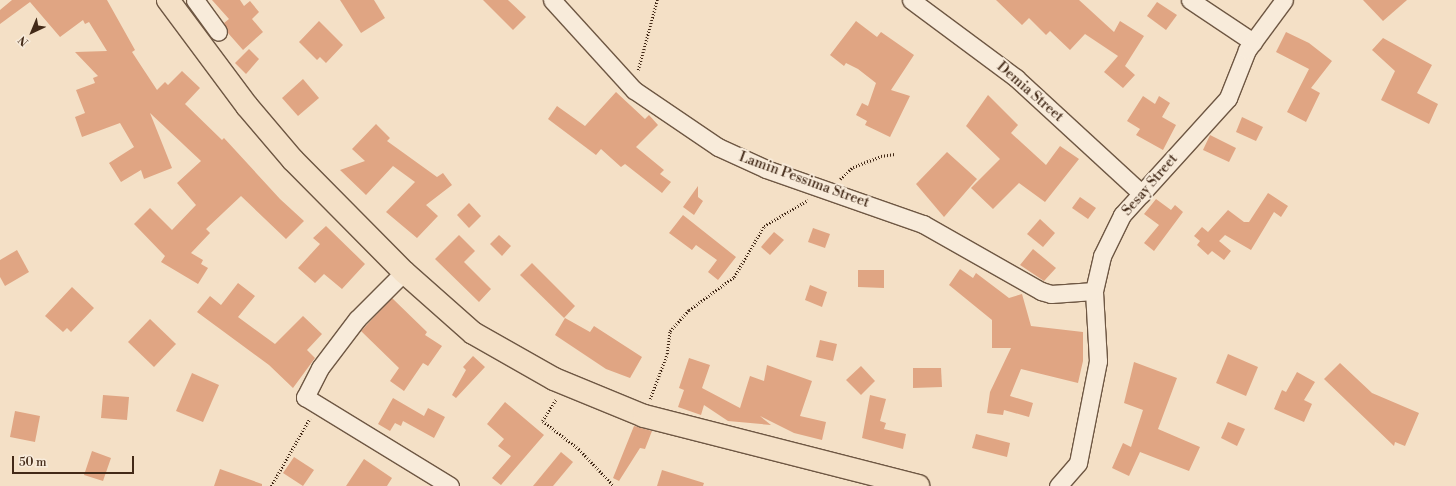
<!DOCTYPE html>
<style>
body{margin:0}
#map{position:relative;width:1456px;height:486px;overflow:hidden;background:#f4e0c6;font-family:"Libre Bodoni",serif}
div>[style]{position:absolute}
[style*='--x']{left:calc(var(--x)*1px);top:calc(var(--y)*1px);width:calc(var(--w)*1px);rotate:calc(var(--a)*1deg)}
.building>*{inset:0;background:#e0a583}
.path>*{height:2.5px;margin-top:-1.25px;transform-origin:0;background:repeating-linear-gradient(90deg,#422917 0 1px,transparent 0 3px)}
.roads{filter:drop-shadow(1px 0 #6e5743) drop-shadow(-1px 0 #6e5743) drop-shadow(0 1px #6e5743) drop-shadow(0 -1px #6e5743)}
.minor>*{height:17px;margin:-8.5px;padding:0 8.5px;transform-origin:8.5px;border-radius:8.5px;background:#f8ebda}
.primary>*{height:22px;margin:-11px;padding:0 11px;transform-origin:11px;border-radius:11px;background:#f4e0c6}
span{translate:-50% -50%;white-space:nowrap;text-align:center;line-height:1.15;-webkit-text-stroke:4px #f8ebda;paint-order:stroke}
.street-label{font-size:14px;color:#422917}
.north{position:absolute;left:12px;top:12px;width:40px;height:40px;-webkit-text-stroke:3px #f8ebda;paint-order:stroke;rotate:224deg;font-size:11px;font-weight:700;line-height:16px;text-align:center;color:#422917}
.north::after{content:'';display:block;margin:auto;width:14px;height:18px;background:#422917;clip-path:polygon(50% 0,100% 100%,50% 72%,0 100%)}
.scale{position:absolute;left:12px;top:456px;width:122px;height:18px;box-sizing:border-box;border:2px solid #422917;border-top:0;padding-left:5px;font-size:12px;line-height:14px;white-space:nowrap;color:#422917;-webkit-text-stroke:3px #f8ebda;paint-order:stroke}
</style>
<div id="map">
<div class="building">
<i style="clip-path:polygon(12px 0,107px 0,135px 50px,132px 52px,157px 90px,165px 82px,168px 85px,182px 71px,200px 88px,185px 104px,222px 140px,224px 138px,280px 199px,304px 221px,286px 239px,241px 196px,206px 229px,210px 233px,191px 253px,203px 260px,201px 264px,208px 268px,198px 284px,161px 262px,165px 256px,134px 224px,150px 208px,172px 230px,196px 205px,177px 183px,201px 161px,150px 113px,172px 168px,144px 179px,141px 170px,121px 182px,109px 163px,134px 147px,120px 123px,82px 137px,75px 117px,85px 113px,76px 90px,95px 83px,93px 78px,98px 76px,75px 52px,107px 51px,89px 22px,85px 24px,83px 20px,60px 37px,30px 2px,0 24px,0 10px)"></i>
<i style="clip-path:polygon(212px 0,240px 0,244px 6px,250px 1px,259px 12px,252px 19px,263px 32px,243px 50px,228px 33px,224px 23px,229px 19px)"></i>
<i style="clip-path:polygon(340px 0,374px 0,385px 18px,361px 33px)"></i>
<i style="clip-path:polygon(483px 0,508px 0,526px 17px,513px 30px)"></i>
<i style="clip-path:polygon(996px 0,1079px 0,1114px 32px,1120px 21px,1144px 36px,1125px 66px,1135px 75px,1123px 88px,1104px 72px,1118px 56px,1085px 34px,1070px 50px,1050px 31px,1046px 35px,1029px 18px,1022px 25px)"></i>
<i style="clip-path:polygon(1363px 0,1407px 0,1383px 21px)"></i>
<i style="clip-path:polygon(1157px 2px,1177px 15px,1166px 30px,1147px 16px)"></i>
<i style="clip-path:polygon(319px 21px,343px 45px,326px 63px,320px 57px,317px 60px,299px 42px)"></i>
<i style="clip-path:polygon(856px 21px,877px 37px,881px 32px,914px 55px,891px 90px,910px 96px,890px 137px,865px 125px,867px 121px,856px 115px,862px 103px,868px 106px,876px 83px,858px 69px,846px 63px,844px 66px,830px 55px)"></i>
<i style="clip-path:polygon(1286px 32px,1309px 43px,1332px 61px,1311px 88px,1320px 93px,1306px 122px,1287px 112px,1309px 69px,1276px 52px)"></i>
<i style="clip-path:polygon(1383px 38px,1432px 65px,1417px 93px,1438px 104px,1429px 124px,1381px 100px,1395px 71px,1372px 50px)"></i>
<i style="clip-path:polygon(249px 49px,259px 59px,246px 74px,235px 63px)"></i>
<i style="clip-path:polygon(303px 79px,319px 98px,298px 116px,282px 98px)"></i>
<i style="clip-path:polygon(616px 92px,645px 119px,649px 115px,658px 125px,636px 147px,664px 170px,660px 174px,671px 182px,662px 193px,625px 164px,621px 167px,601px 149px,596px 155px,548px 119px,557px 106px,585px 126px)"></i>
<i style="clip-path:polygon(988px 95px,1018px 125px,1011px 133px,1046px 165px,1060px 146px,1079px 159px,1045px 202px,1019px 183px,993px 209px,971px 188px,1000px 159px,966px 126px)"></i>
<i style="clip-path:polygon(1143px 96px,1155px 104px,1159px 96px,1170px 103px,1162px 117px,1176px 125px,1163px 150px,1136px 135px,1140px 129px,1127px 121px)"></i>
<i style="clip-path:polygon(1242px 117px,1263px 127px,1256px 141px,1236px 132px)"></i>
<i style="clip-path:polygon(376px 124px,390px 138px,387px 141px,437px 177px,443px 173px,452px 185px,426px 205px,438px 216px,417px 238px,386px 212px,415px 182px,393px 166px,366px 195px,340px 170px,365px 161px,352px 149px)"></i>
<i style="clip-path:polygon(1210px 135px,1236px 148px,1229px 162px,1203px 150px)"></i>
<i style="clip-path:polygon(947px 152px,977px 179px,944px 217px,916px 184px)"></i>
<i style="clip-path:polygon(698px 186px,698px 197px,703px 201px,694px 215px,683px 207px)"></i>
<i style="clip-path:polygon(1268px 193px,1288px 206px,1281px 217px,1274px 212px,1251px 250px,1225px 235px,1219px 241px,1231px 251px,1224px 260px,1212px 251px,1208px 255px,1197px 245px,1200px 241px,1194px 236px,1202px 227px,1208px 232px,1228px 210px,1244px 222px,1249px 222px)"></i>
<i style="clip-path:polygon(1080px 197px,1096px 208px,1088px 219px,1072px 208px)"></i>
<i style="clip-path:polygon(1156px 199px,1171px 210px,1175px 205px,1183px 212px,1154px 251px,1144px 243px,1159px 225px,1144px 214px)"></i>
<i style="clip-path:polygon(469px 203px,481px 216px,469px 228px,457px 215px)"></i>
<i style="clip-path:polygon(683px 215px,736px 257px,718px 280px,708px 272px,717px 260px,696px 245px,692px 250px,669px 233px)"></i>
<i style="clip-path:polygon(1040px 219px,1055px 233px,1043px 247px,1027px 234px)"></i>
<i style="clip-path:polygon(326px 226px,365px 264px,342px 289px,324px 274px,315px 283px,298px 268px,320px 244px,313px 238px)"></i>
<i style="clip-path:polygon(813px 228px,830px 234px,825px 248px,808px 242px)"></i>
<i style="clip-path:polygon(774px 232px,784px 240px,770px 255px,761px 247px)"></i>
<i style="clip-path:polygon(459px 235px,475px 251px,464px 262px,491px 289px,479px 302px,435px 259px)"></i>
<i style="clip-path:polygon(499px 235px,511px 246px,502px 256px,490px 244px)"></i>
<i style="clip-path:polygon(1033px 249px,1056px 268px,1044px 281px,1020px 265px)"></i>
<i style="clip-path:polygon(17px 250px,29px 272px,5px 286px,0 277px,0 260px)"></i>
<i style="clip-path:polygon(532px 263px,575px 306px,564px 318px,520px 275px)"></i>
<i style="clip-path:polygon(960px 269px,973px 278px,976px 273px,1009px 298px,1022px 294px,1031px 326px,1083px 332px,1083px 361px,1078px 383px,1021px 369px,1010px 396px,1033px 403px,1029px 417px,1004px 410px,1003px 415px,987px 413px,990px 392px,1011px 348px,992px 348px,992px 320px,949px 285px)"></i>
<i style="clip-path:polygon(858px 270px,884px 270px,884px 288px,858px 287px)"></i>
<i style="clip-path:polygon(238px 283px,255px 296px,238px 317px,275px 344px,303px 316px,322px 334px,307px 350px,315px 358px,293px 388px,269px 365px,197px 312px,210px 296px,221px 305px)"></i>
<i style="clip-path:polygon(810px 285px,827px 292px,822px 307px,805px 300px)"></i>
<i style="clip-path:polygon(72px 287px,94px 308px,71px 332px,67px 328px,63px 332px,45px 316px)"></i>
<i style="clip-path:polygon(392px 298px,427px 332px,425px 335px,442px 346px,428px 366px,423px 363px,404px 391px,390px 381px,399px 368px,361px 331px)"></i>
<i style="clip-path:polygon(565px 318px,590px 332px,594px 326px,642px 357px,630px 378px,606px 369px,555px 335px)"></i>
<i style="clip-path:polygon(150px 319px,176px 344px,154px 367px,128px 342px)"></i>
<i style="clip-path:polygon(820px 340px,837px 344px,833px 361px,816px 357px)"></i>
<i style="clip-path:polygon(1228px 354px,1258px 367px,1246px 396px,1216px 383px)"></i>
<i style="clip-path:polygon(473px 356px,485px 367px,456px 398px,452px 395px,466px 370px,463px 367px)"></i>
<i style="clip-path:polygon(689px 358px,710px 365px,702px 388px,740px 408px,750px 376px,764px 381px,767px 365px,812px 381px,800px 416px,826px 422px,822px 440px,794px 433px,760px 416px,771px 425px,728px 421px,704px 405px,701px 415px,678px 407px,684px 390px,679px 388px)"></i>
<i style="clip-path:polygon(1134px 362px,1177px 378px,1158px 429px,1200px 447px,1189px 471px,1140px 452px,1129px 476px,1112px 468px,1123px 443px,1131px 447px,1143px 410px,1124px 403px)"></i>
<i style="clip-path:polygon(1340px 363px,1372px 393px,1419px 413px,1405px 446px,1395px 442px,1394px 446px,1324px 379px)"></i>
<i style="clip-path:polygon(861px 366px,875px 381px,861px 395px,846px 380px)"></i>
<i style="clip-path:polygon(913px 368px,941px 368px,942px 387px,913px 388px)"></i>
<i style="clip-path:polygon(1297px 372px,1315px 382px,1304px 400px,1312px 404px,1304px 422px,1274px 409px,1282px 390px,1286px 392px)"></i>
<i style="clip-path:polygon(192px 373px,219px 385px,203px 422px,176px 411px)"></i>
<i style="clip-path:polygon(103px 395px,129px 397px,127px 420px,101px 418px)"></i>
<i style="clip-path:polygon(870px 395px,886px 399px,880px 421px,886px 423px,884px 429px,906px 434px,903px 449px,862px 438px)"></i>
<i style="clip-path:polygon(393px 398px,424px 416px,428px 408px,445px 417px,434px 438px,403px 421px,401px 426px,395px 423px,390px 431px,378px 424px)"></i>
<i style="clip-path:polygon(505px 402px,544px 435px,501px 485px,492px 478px,511px 456px,498px 446px,504px 439px,487px 424px)"></i>
<i style="clip-path:polygon(15px 411px,40px 416px,35px 442px,10px 437px)"></i>
<i style="clip-path:polygon(1228px 422px,1245px 429px,1237px 446px,1221px 438px)"></i>
<i style="clip-path:polygon(634px 426px,652px 431px,645px 449px,640px 448px,619px 481px,613px 478px)"></i>
<i style="clip-path:polygon(976px 434px,1010px 443px,1007px 457px,972px 448px)"></i>
<i style="clip-path:polygon(92px 451px,111px 458px,103px 481px,84px 475px)"></i>
<i style="clip-path:polygon(561px 452px,573px 462px,553px 486px,533px 486px)"></i>
<i style="clip-path:polygon(294px 457px,314px 470px,303px 486px,283px 473px)"></i>
<i style="clip-path:polygon(364px 459px,392px 478px,387px 486px,346px 486px)"></i>
<i style="clip-path:polygon(220px 469px,262px 484px,262px 486px,214px 486px)"></i>
<i style="clip-path:polygon(662px 470px,704px 483px,703px 486px,657px 486px)"></i>
</div>
<div class="path">
<i style="--x:638;--y:70;--w:73;--a:-74.8"></i>
<i style="--x:840;--y:179;--w:18;--a:-43"></i>
<i style="--x:853;--y:167;--w:30;--a:-21"></i>
<i style="--x:881;--y:156;--w:14;--a:-8"></i>
<i style="--x:650;--y:399;--w:48;--a:-69.3"></i>
<i style="--x:667;--y:354;--w:23;--a:-83"></i>
<i style="--x:670;--y:331;--w:28;--a:-48"></i>
<i style="--x:689;--y:310;--w:56;--a:-36.3"></i>
<i style="--x:734;--y:277;--w:59;--a:-59.5"></i>
<i style="--x:764;--y:226;--w:51;--a:-30.6"></i>
<i style="--x:556;--y:400;--w:25;--a:122"></i>
<i style="--x:543;--y:421;--w:46;--a:37.9"></i>
<i style="--x:579;--y:449;--w:51;--a:46.6"></i>
<i style="--x:271;--y:486;--w:78;--a:-60.2"></i>
</div>
<div class="roads">
<div class="minor">
<i style="--x:195;--y:0;--w:39;--a:54"></i>
<i style="--x:552;--y:0;--w:122;--a:47.7"></i>
<i style="--x:634;--y:90;--w:102;--a:34.2"></i>
<i style="--x:718;--y:147;--w:53;--a:24.6"></i>
<i style="--x:766;--y:169;--w:166;--a:19.3"></i>
<i style="--x:923;--y:224;--w:136;--a:29.6"></i>
<i style="--x:1041;--y:291;--w:10;--a:17"></i>
<i style="--x:1051;--y:294;--w:43;--a:-4"></i>
<i style="--x:911;--y:0;--w:131;--a:36.6"></i>
<i style="--x:1016;--y:78;--w:171;--a:42.6"></i>
<i style="--x:1190;--y:0;--w:76;--a:33.7"></i>
<i style="--x:404;--y:272;--w:66;--a:135"></i>
<i style="--x:357;--y:319;--w:61;--a:127.1"></i>
<i style="--x:320;--y:368;--w:33;--a:117"></i>
<i style="--x:305;--y:397;--w:170;--a:31.5"></i>
<i style="--x:1058;--y:486;--w:30;--a:-49"></i>
<i style="--x:1078;--y:463;--w:104;--a:-78.9"></i>
<i style="--x:1098;--y:361;--w:70;--a:-93.3"></i>
<i style="--x:1094;--y:291;--w:36;--a:-77"></i>
<i style="--x:1102;--y:256;--w:46;--a:-64"></i>
<i style="--x:1122;--y:215;--w:158;--a:-47.8"></i>
<i style="--x:1228;--y:98;--w:52;--a:-68.4"></i>
<i style="--x:1247;--y:50;--w:62;--a:-53.5"></i>
</div>
<div class="primary">
<i style="--x:168;--y:0;--w:132;--a:53.3"></i>
<i style="--x:247;--y:106;--w:71;--a:49.6"></i>
<i style="--x:293;--y:160;--w:158;--a:45.3"></i>
<i style="--x:404;--y:272;--w:92;--a:41.5"></i>
<i style="--x:473;--y:333;--w:93;--a:29.6"></i>
<i style="--x:554;--y:379;--w:97;--a:22.3"></i>
<i style="--x:644;--y:416;--w:283;--a:14.3"></i>
</div>
</div>
<div class="street-label">
<span style="left:1030px;top:92px;rotate:41deg">Demia Street</span>
<span style="left:804px;top:180px;rotate:20deg">Lamin Pessima Street</span>
<span style="left:1150px;top:185px;rotate:-49deg">Sesay Street</span>
</div>
<div class="north">N</div>
<div class="scale">50 m</div>
</div>
